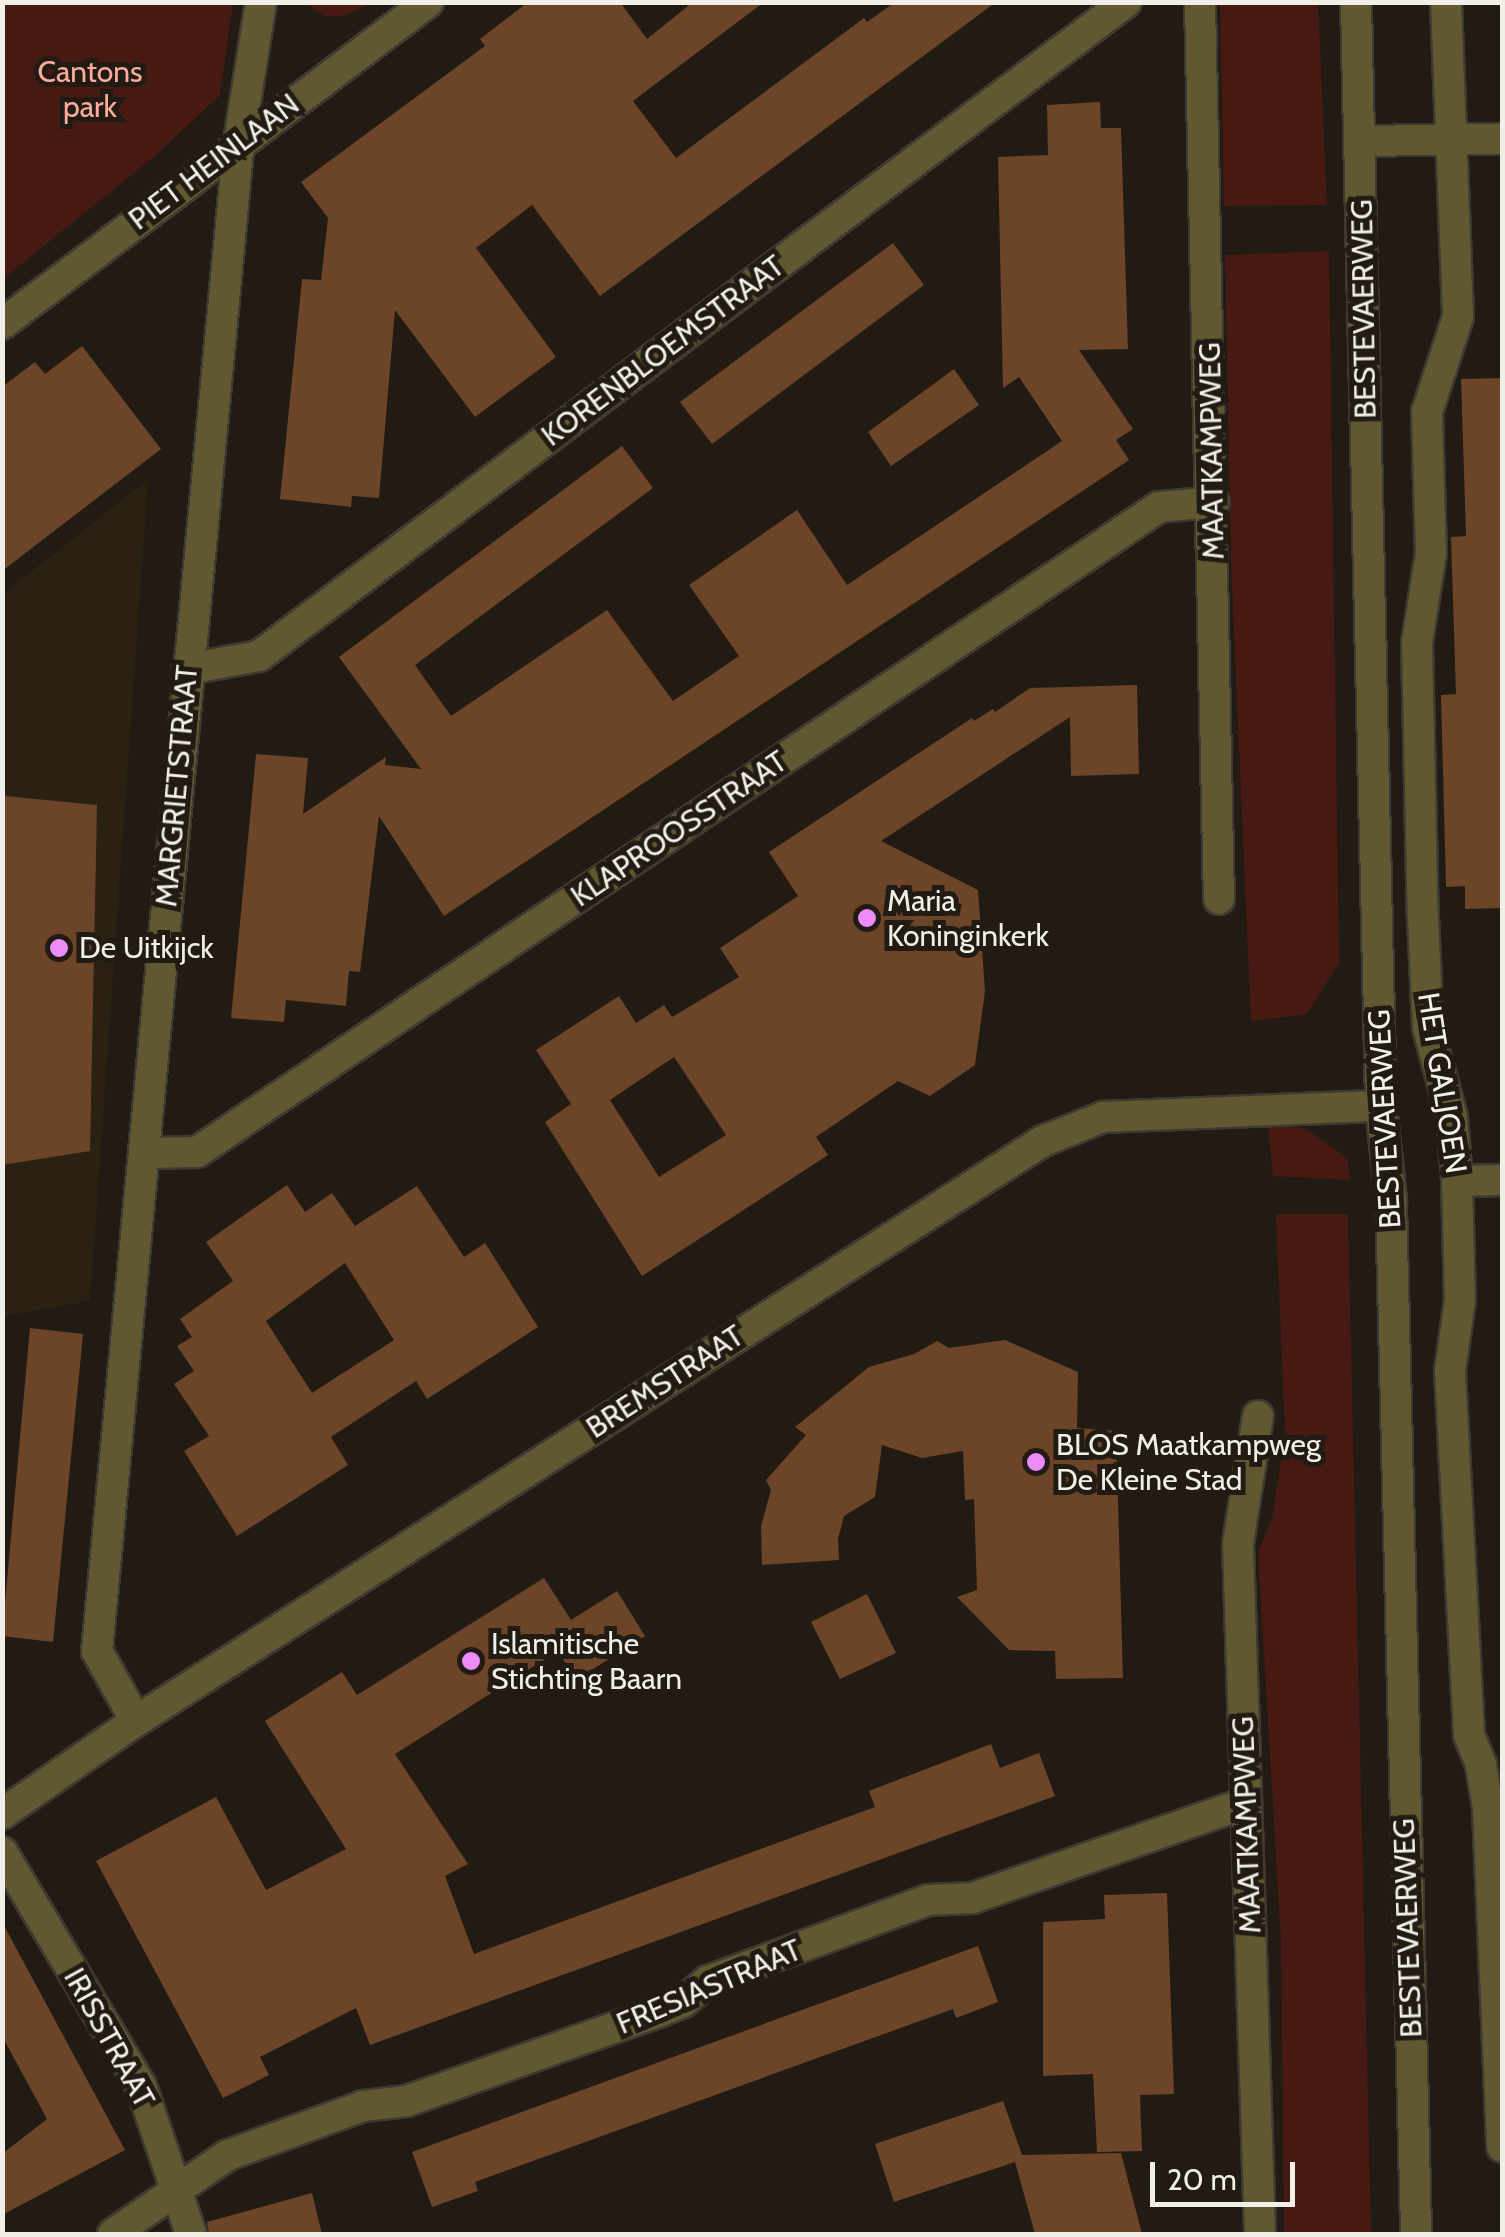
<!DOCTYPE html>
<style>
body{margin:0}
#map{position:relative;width:1505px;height:2237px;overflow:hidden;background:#211b13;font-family:Cabin,sans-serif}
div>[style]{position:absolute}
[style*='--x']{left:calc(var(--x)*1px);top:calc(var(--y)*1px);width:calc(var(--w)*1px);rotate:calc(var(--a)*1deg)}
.built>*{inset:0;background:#2b2113}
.green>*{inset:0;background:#461a13}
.building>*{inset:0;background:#6c4428}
.roads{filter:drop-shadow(2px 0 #3e3931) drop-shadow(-2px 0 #3e3931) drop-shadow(0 2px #3e3931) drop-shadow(0 -2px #3e3931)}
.minor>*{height:30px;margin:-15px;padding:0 15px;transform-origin:15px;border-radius:15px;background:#5f5831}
.dots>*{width:28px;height:28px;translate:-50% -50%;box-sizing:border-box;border:5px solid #211b13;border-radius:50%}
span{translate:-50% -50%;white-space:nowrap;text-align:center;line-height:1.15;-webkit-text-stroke:10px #211b13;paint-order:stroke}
.park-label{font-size:30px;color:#fdab9b}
.street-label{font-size:30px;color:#f2eee8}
.poi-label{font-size:30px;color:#f2eee8}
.left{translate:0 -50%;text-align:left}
.frame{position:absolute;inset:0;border:5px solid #f2eee8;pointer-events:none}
.scale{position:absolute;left:1150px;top:2162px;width:145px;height:45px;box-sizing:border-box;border:5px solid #f2eee8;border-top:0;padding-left:12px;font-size:30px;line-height:35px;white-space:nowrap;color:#f2eee8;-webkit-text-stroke:8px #211b13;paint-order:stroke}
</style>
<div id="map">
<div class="built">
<i style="clip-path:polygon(148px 479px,90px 1301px,3px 1316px,3px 594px)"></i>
</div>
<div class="green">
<i style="clip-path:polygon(3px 2px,233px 3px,220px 95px,155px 156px,3px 279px)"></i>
<i style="clip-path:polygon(306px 3px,374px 3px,342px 16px,324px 16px)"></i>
<i style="clip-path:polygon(1220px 3px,1318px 3px,1327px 205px,1224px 206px)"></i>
<i style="clip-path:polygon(1329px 251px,1339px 963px,1307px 1014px,1251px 1021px,1231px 564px,1225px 255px)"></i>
<i style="clip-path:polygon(1268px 1126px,1305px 1128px,1348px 1159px,1349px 1180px,1273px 1176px)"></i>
<i style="clip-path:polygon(1276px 1214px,1348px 1214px,1371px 2234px,1284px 2234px,1281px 1942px,1259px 1569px,1259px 1549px,1272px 1519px,1285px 1435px)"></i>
</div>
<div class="building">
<i style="clip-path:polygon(528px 2px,620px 2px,647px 39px,693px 2px,764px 2px,633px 101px,676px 158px,864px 18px,867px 22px,895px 2px,996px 2px,600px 296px,532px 205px,476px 248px,556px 357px,475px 417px,395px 310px,379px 498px,352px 496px,351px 507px,280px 499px,302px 279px,321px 280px,328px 218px,301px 182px,485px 46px,480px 39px)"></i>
<i style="clip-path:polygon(1100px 102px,1101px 128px,1121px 128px,1128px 349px,1079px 350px,1133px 429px,1116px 440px,1129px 460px,444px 916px,379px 816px,360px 972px,349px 971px,346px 1006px,286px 1000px,284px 1022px,231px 1018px,256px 754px,308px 758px,303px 814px,386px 757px,385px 765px,421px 769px,339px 657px,622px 446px,653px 488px,415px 665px,451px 716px,607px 610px,673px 701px,739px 656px,689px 585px,797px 510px,847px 585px,1062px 441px,1019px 377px,1003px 388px,998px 157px,1048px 155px,1047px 105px)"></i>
<i style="clip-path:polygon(893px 243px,924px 285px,712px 444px,680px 402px)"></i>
<i style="clip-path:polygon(82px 346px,161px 449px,2px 571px,2px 387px,35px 362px,45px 374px)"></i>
<i style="clip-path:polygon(954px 369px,979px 405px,891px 466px,868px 432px)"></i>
<i style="clip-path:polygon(1502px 378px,1502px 908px,1465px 909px,1465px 886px,1446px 887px,1441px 695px,1456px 694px,1451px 537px,1466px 536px,1461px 379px)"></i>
<i style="clip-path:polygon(evenodd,1137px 685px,1139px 774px,1071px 776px,1070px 717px,881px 841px,978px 890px,985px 991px,975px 1065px,930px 1096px,898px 1081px,816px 1137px,828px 1155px,642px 1276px,545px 1122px,571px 1104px,536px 1050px,619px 996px,636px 1023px,664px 1005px,672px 1017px,739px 977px,720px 948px,798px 896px,769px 852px,972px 718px,974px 721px,993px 709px,995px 712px,1030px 688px,1137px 685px,674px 1057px,726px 1135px,659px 1177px,610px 1100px,674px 1057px)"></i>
<i style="clip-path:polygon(5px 796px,97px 805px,90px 1151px,2px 1165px)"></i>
<i style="clip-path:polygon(evenodd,287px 1185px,305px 1212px,332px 1193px,355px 1226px,417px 1186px,464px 1257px,485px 1243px,538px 1327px,427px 1399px,416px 1381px,331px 1437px,348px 1465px,237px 1536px,184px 1451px,209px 1436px,174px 1384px,194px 1371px,177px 1346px,192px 1337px,180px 1319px,233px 1281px,206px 1242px,287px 1185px,345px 1263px,394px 1340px,312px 1393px,266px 1321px,345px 1263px)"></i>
<i style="clip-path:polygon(30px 1328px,83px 1334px,53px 1642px,2px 1636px)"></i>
<i style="clip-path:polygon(1005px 1340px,1078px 1372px,1077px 1428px,1116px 1431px,1123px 1678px,1056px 1679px,1055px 1651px,1009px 1650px,957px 1597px,977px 1590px,974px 1499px,965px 1500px,963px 1451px,922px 1458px,882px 1445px,875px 1497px,844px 1516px,838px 1539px,839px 1560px,762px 1565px,761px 1526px,771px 1490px,766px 1480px,806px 1435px,795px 1427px,869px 1367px,914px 1354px,937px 1341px,949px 1348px)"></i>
<i style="clip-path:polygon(544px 1578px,571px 1620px,617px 1591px,645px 1636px,576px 1680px,558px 1651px,395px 1754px,468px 1864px,445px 1876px,474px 1954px,875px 1807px,869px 1791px,991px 1744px,1000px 1768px,1039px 1753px,1055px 1796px,370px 2045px,356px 2008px,260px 2057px,269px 2075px,223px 2098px,96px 1861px,216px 1797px,266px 1890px,346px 1849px,265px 1721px,342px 1672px,357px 1695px)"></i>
<i style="clip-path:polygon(867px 1594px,896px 1653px,840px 1679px,811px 1622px)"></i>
<i style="clip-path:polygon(1167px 1893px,1174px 2094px,1140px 2095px,1142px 2151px,1097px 2152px,1093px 2074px,1043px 2076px,1043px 1922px,1105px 1919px,1104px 1895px)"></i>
<i style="clip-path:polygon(2px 1922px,125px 2150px,2px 2215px,2px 2154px,47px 2119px,2px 2036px)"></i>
<i style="clip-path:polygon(978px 1946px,998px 2002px,956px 2018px,953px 2009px,754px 2081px,475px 2182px,478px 2191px,432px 2207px,412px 2152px)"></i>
<i style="clip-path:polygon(1003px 2101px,1022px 2155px,1121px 2153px,1142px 2234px,1035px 2234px,1015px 2162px,894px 2202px,875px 2144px)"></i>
<i style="clip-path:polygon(312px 2193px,322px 2234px,209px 2234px,207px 2222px)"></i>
</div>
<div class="roads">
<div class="minor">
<i style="--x:1200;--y:2;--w:897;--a:88.79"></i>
<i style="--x:1356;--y:2;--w:1104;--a:88.7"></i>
<i style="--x:1381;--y:1106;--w:95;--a:83.9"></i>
<i style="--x:1391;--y:1200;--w:1034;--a:88.61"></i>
<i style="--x:1446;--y:2;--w:315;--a:87.8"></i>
<i style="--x:1458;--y:317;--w:100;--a:108.1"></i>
<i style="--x:1427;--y:412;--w:141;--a:88.4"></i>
<i style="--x:1431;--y:553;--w:90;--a:98.9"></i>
<i style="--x:1417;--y:642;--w:275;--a:88.8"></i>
<i style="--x:1423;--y:917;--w:111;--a:87.4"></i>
<i style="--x:1428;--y:1028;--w:92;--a:74.9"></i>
<i style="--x:1452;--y:1117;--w:64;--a:85.5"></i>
<i style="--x:1457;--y:1181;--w:119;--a:88.6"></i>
<i style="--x:1460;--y:1300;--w:72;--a:98"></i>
<i style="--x:1450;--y:1371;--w:364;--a:87"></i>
<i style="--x:1469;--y:1735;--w:32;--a:68"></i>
<i style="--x:1481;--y:1765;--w:44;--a:80.8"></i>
<i style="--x:1488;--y:1808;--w:339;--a:87.6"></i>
<i style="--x:1360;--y:141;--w:142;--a:-0.8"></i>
<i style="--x:2;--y:324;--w:534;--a:-37.08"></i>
<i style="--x:188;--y:669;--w:72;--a:-10.4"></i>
<i style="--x:259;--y:656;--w:1086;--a:-37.03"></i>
<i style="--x:144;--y:1153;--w:53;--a:-1.1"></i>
<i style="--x:197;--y:1152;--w:1158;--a:-33.84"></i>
<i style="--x:1159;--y:507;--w:55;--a:-5.2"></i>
<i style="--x:1457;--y:1181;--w:45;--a:-1.3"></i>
<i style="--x:1258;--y:1416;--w:130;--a:98.9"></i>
<i style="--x:1238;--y:1544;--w:690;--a:88.17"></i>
<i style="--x:136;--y:1721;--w:80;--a:-119.1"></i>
<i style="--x:97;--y:1651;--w:1517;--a:-84.63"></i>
<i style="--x:239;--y:141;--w:141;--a:-81"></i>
<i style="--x:2;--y:1814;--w:163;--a:-34.8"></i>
<i style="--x:136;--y:1721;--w:1077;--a:-32.6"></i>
<i style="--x:1043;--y:1141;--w:65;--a:-21.8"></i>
<i style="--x:1103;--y:1117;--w:278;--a:-2.3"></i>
<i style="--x:2;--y:1852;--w:272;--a:59.3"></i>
<i style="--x:141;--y:2086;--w:156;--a:71.3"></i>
<i style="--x:113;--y:2234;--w:140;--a:-34.5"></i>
<i style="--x:228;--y:2155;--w:144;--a:-19.9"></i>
<i style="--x:363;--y:2106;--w:44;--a:-6.5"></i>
<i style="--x:407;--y:2101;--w:267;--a:-19.5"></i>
<i style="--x:659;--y:2012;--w:26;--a:-23"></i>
<i style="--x:683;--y:2002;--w:33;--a:-40"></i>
<i style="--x:708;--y:1981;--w:234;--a:-20.2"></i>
<i style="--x:928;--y:1900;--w:45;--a:-2.5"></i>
<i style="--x:973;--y:1898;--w:289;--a:-19.2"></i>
</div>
</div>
<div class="dots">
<i style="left:867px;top:918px;background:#ed8cf9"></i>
<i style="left:59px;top:948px;background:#ed8cf9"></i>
<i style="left:1036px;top:1462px;background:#ed8cf9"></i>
<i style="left:471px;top:1661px;background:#ed8cf9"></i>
</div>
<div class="park-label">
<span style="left:90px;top:89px">Cantons<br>park</span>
</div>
<div class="street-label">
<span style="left:214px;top:162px;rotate:-37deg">PIET HEINLAAN</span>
<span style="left:1364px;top:309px;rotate:-91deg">BESTEVAERWEG</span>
<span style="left:663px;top:351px;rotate:-37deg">KORENBLOEMSTRAAT</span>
<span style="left:1212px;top:451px;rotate:-91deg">MAATKAMPWEG</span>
<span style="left:177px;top:786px;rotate:-85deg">MARGRIETSTRAAT</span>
<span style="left:679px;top:829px;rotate:-34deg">KLAPROOSSTRAAT</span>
<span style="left:1442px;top:1083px;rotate:81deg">HET GALJOEN</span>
<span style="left:1385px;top:1119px;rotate:-93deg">BESTEVAERWEG</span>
<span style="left:665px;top:1382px;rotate:-33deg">BREMSTRAAT</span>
<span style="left:1247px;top:1825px;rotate:-92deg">MAATKAMPWEG</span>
<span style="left:1408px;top:1928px;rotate:-92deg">BESTEVAERWEG</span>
<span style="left:709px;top:1987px;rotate:-23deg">FRESIASTRAAT</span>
<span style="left:109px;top:2038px;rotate:61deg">IRISSTRAAT</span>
</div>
<div class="poi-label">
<span class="left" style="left:887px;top:918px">Maria<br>Koninginkerk</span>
<span class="left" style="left:79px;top:948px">De Uitkijck</span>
<span class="left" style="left:1056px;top:1462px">BLOS Maatkampweg<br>De Kleine Stad</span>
<span class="left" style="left:491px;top:1661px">Islamitische<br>Stichting Baarn</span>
</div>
<div class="frame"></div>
<div class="scale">20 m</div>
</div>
